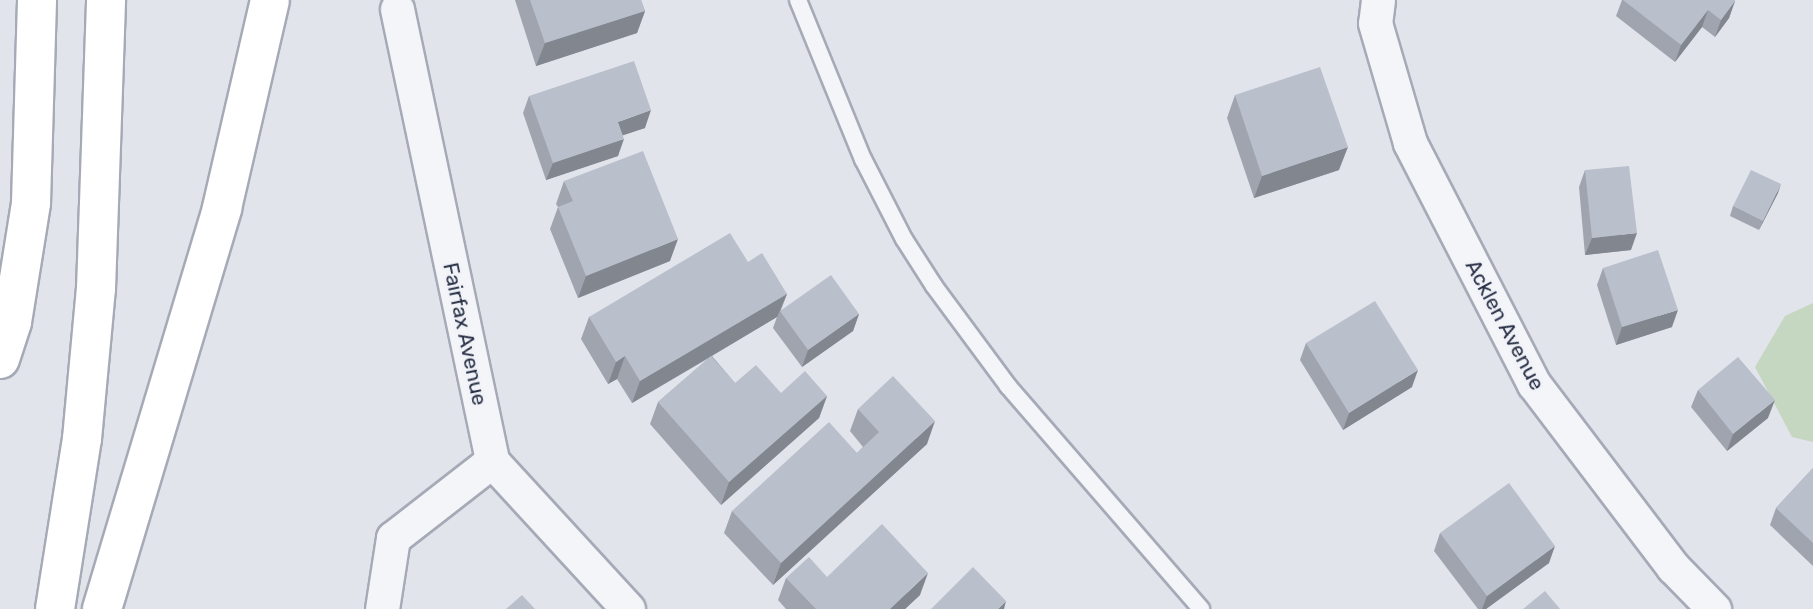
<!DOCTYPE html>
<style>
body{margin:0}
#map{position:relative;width:1813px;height:609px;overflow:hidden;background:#e1e4eb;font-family:Rubik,sans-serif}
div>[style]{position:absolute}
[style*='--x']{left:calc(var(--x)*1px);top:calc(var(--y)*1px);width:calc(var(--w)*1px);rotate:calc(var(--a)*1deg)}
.green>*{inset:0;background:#c5d6c1}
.roads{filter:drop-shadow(2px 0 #a5aab6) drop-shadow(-2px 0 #a5aab6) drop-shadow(0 2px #a5aab6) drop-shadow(0 -2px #a5aab6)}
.lane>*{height:16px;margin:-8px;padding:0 8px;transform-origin:8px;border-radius:8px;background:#f4f5f9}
.street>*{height:33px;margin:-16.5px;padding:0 16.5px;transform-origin:16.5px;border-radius:16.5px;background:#f4f5f9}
.highway>*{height:38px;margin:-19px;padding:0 19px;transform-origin:19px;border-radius:19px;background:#fff}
.wall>*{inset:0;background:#a0a4af}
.shaded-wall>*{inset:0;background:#82868f}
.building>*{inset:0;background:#babfcc}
span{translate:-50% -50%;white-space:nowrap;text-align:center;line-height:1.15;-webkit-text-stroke:6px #f1f3f8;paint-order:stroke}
.street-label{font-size:21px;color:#272f45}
</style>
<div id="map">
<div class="green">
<i style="clip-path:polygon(1813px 303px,1813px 442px,1792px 437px,1755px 367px,1785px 316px)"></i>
</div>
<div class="roads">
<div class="lane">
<i style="--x:798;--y:0;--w:172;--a:67.8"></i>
<i style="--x:863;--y:159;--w:90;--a:62.9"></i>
<i style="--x:904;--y:239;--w:56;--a:57.4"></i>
<i style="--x:934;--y:286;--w:124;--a:53.5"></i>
<i style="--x:1008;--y:386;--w:295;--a:49.1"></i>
</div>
<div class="street">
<i style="--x:1378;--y:0;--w:23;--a:97"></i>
<i style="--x:1375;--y:23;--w:125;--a:73.7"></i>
<i style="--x:1410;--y:143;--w:271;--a:62.8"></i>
<i style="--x:1534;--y:384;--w:230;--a:52.8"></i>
<i style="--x:1673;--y:567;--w:59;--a:45.7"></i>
<i style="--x:397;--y:9;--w:462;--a:78.1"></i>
<i style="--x:492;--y:461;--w:201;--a:47.4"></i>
<i style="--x:382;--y:609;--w:72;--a:-81.2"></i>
<i style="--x:393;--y:538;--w:125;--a:-37.9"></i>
</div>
<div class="highway">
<i style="--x:0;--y:359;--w:39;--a:-72"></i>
<i style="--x:12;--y:322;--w:121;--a:-80.9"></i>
<i style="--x:31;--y:203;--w:203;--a:-88.3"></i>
<i style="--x:55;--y:609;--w:172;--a:-81"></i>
<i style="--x:82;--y:439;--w:151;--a:-84.7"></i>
<i style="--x:96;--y:289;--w:289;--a:-88"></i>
<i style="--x:102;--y:609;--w:419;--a:-73.3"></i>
<i style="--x:222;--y:208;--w:213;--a:-77"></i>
</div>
</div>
<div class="wall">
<i style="clip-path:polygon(515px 0,641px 0,645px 11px,637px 33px,536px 66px)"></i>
<i style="clip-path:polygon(1622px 0,1734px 0,1735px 1px,1729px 18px,1715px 37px,1702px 27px,1675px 62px,1616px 16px)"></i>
<i style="clip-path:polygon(1235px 95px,1339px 170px,1254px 198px,1227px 118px)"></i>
<i style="clip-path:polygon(529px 96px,645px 128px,622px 135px,618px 156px,546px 180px,523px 113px)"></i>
<i style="clip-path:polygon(1585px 170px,1631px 250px,1585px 255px,1579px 187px)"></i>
<i style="clip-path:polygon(564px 181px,670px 261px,578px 298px,550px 229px,558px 207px,556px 204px)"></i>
<i style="clip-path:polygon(1778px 193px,1759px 230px,1730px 216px,1733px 206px)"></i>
<i style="clip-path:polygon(748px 262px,787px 294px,781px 310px,859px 314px,853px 331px,802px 367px,773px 328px,777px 317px,712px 356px,735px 383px,781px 393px,827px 396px,819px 418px,721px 505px,650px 424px,658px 402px,709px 358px,632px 403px,617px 379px,608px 384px,581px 339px,589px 317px)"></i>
<i style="clip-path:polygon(1603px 268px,1672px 327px,1616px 345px,1597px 285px)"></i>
<i style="clip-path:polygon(1306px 343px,1412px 387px,1343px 430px,1300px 360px)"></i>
<i style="clip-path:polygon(1698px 390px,1768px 418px,1727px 451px,1691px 407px)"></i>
<i style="clip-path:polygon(858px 409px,927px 444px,773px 585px,724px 533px,732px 511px,857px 453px,863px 447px,850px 431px)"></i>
<i style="clip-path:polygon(1813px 468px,1813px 566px,1770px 525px,1776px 508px)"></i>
<i style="clip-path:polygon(1440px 533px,1549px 563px,1486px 609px,1478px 609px,1434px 551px)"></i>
<i style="clip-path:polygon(827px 577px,920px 595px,905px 609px,786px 609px,778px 600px,786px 578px)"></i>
</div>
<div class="shaded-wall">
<i style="clip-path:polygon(1735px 1px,1729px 18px,1715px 37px,1721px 20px)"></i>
<i style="clip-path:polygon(1708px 10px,1702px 27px,1675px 62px,1681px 45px)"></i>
<i style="clip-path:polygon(645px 11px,637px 33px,536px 66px,545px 43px)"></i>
<i style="clip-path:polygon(651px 110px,645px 128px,612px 139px,618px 122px)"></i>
<i style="clip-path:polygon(624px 139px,618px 156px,546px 180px,553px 163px)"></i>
<i style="clip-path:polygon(1348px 147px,1339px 170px,1254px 198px,1262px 176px)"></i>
<i style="clip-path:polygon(1781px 184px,1778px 193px,1759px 230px,1763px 221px)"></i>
<i style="clip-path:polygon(1637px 233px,1631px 250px,1585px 255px,1592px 238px)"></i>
<i style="clip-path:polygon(678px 239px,670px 261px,578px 298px,586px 276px)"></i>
<i style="clip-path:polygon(787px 294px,777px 317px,632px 403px,640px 381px)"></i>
<i style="clip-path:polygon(1678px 310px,1672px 327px,1616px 345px,1622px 327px)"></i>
<i style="clip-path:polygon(859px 314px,853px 331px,802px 367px,808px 350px)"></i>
<i style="clip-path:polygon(625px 356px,617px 379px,608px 384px,616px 362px)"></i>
<i style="clip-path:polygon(1418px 370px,1412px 387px,1343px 430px,1349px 413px)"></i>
<i style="clip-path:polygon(827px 396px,819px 418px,721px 505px,729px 482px)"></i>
<i style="clip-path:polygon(1775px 400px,1768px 418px,1727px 451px,1733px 434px)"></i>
<i style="clip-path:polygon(935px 421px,927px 444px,773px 585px,781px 563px)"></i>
<i style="clip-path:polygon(1555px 546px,1549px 563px,1486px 609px,1482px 609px,1487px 596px)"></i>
<i style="clip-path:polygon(928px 573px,920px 595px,905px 609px,890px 609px)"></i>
<i style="clip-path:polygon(1006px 601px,1004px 609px,998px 609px)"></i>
</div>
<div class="building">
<i style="clip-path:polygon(530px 0,641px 0,645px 11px,545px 43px)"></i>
<i style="clip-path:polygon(1623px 0,1734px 0,1735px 1px,1721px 20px,1708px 10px,1681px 45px)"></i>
<i style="clip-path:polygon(634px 61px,651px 110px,618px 122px,624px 139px,553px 163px,529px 96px)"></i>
<i style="clip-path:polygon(1320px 67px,1348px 147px,1262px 176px,1235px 95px)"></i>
<i style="clip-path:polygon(643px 151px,678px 239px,586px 276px,558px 207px,573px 201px,564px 181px)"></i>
<i style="clip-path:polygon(1629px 166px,1637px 233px,1592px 238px,1585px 170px)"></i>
<i style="clip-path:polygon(1751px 170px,1781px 184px,1763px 221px,1733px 206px)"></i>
<i style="clip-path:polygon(730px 233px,748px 262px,762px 253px,787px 294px,640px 381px,625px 356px,616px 362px,589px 317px)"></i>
<i style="clip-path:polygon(1658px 250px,1678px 310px,1622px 327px,1603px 268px)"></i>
<i style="clip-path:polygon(831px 275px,859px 314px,808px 350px,780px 311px)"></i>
<i style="clip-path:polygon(1375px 301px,1418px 370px,1349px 413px,1306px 343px)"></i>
<i style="clip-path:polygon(711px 356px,735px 383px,756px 365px,781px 393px,805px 371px,827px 396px,729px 482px,658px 402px)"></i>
<i style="clip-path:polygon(1738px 357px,1775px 400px,1733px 434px,1698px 390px)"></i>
<i style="clip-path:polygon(893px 376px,935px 421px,781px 563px,732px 511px,829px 422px,857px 453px,879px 432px,858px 409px)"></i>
<i style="clip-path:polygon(1813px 468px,1813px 543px,1776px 508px)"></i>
<i style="clip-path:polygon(1509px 483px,1555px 546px,1487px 596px,1440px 533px)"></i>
<i style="clip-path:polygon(882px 524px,928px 573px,890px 609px,816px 609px,786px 578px,809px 557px,827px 577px)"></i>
<i style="clip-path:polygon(973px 567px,1006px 601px,998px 609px,931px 609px)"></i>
<i style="clip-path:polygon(1545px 591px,1560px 609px,1523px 609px)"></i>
<i style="clip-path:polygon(522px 595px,535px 609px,506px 609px)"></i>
</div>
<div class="street-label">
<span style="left:1505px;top:325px;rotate:62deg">Acklen Avenue</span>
<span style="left:465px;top:334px;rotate:78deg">Fairfax Avenue</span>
</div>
</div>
